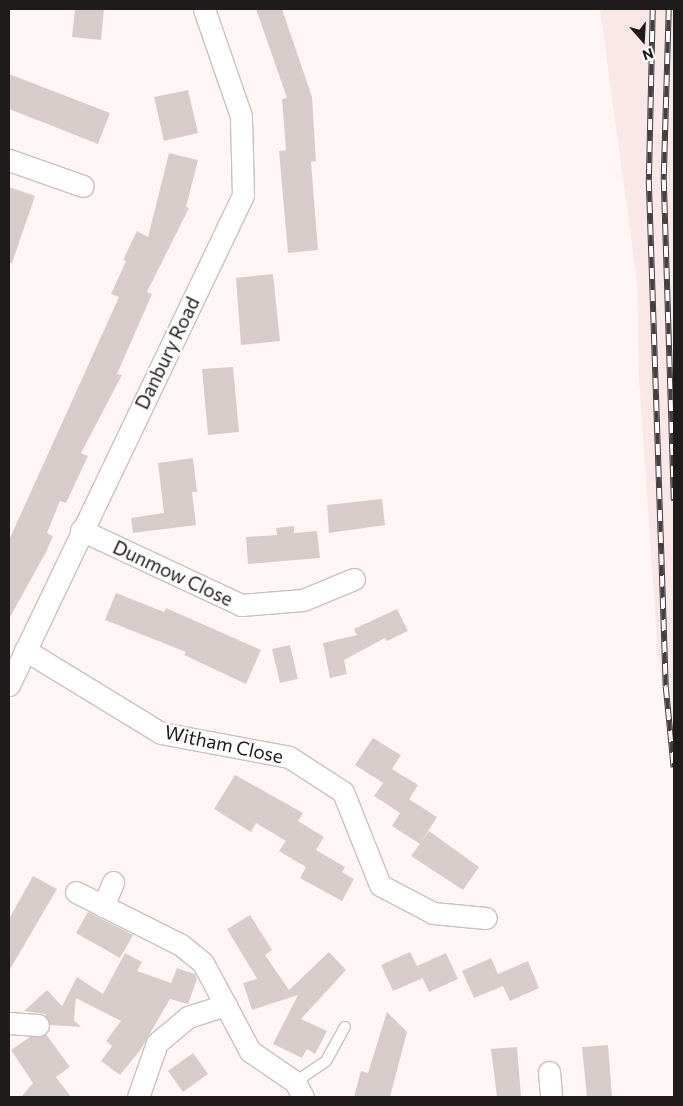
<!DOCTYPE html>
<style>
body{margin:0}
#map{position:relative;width:683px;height:1106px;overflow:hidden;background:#fef6f5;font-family:Commissioner,sans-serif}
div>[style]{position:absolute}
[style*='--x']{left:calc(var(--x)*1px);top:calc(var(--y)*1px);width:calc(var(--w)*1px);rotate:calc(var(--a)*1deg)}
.built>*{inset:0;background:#f9e8e6}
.building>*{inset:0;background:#d8cccb}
.roads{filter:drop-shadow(1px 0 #ccc0be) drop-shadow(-1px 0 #ccc0be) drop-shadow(0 1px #ccc0be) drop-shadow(0 -1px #ccc0be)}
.lane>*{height:10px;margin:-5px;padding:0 5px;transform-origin:5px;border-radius:5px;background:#fff}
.street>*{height:21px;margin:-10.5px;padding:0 10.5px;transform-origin:10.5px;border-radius:10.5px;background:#fff}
.rail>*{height:5.5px;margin-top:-2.75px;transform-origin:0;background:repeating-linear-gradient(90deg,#fff 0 11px,#453f3f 0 22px);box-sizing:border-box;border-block:1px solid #453f3f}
span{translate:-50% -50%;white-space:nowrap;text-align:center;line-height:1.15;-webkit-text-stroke:4px #fff;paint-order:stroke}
.street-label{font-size:19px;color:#201b1b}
.frame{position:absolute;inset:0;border:10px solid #201b1b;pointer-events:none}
.north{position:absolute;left:618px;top:15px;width:50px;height:50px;-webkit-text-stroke:4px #fff;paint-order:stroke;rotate:161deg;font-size:14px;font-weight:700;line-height:20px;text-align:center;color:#201b1b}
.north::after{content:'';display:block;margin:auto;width:18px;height:22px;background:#201b1b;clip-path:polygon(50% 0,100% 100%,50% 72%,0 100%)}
</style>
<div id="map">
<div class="built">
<i style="clip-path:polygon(600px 9px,674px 9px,674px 774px,658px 655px,639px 378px,637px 281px)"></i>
</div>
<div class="building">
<i style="clip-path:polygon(75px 9px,104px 9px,101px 40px,72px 37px)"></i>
<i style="clip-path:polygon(256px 9px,282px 9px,312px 97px,316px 161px,311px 162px,318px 250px,288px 253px,279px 151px,286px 150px,282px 99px,287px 98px)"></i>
<i style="clip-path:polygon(9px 74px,110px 113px,98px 144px,9px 109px)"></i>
<i style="clip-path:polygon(188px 90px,198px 133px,164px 141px,154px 97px)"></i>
<i style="clip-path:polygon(169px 153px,198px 160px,186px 207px,189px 208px,147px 292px,152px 294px,117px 374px,122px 375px,81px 453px,88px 456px,66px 503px,60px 501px,47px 533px,53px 536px,46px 552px,9px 619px,9px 540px,119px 297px,111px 294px,126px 261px,123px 260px,137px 231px,148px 237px)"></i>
<i style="clip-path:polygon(9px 187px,35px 196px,12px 263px,9px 263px)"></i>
<i style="clip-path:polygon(273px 274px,280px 341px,241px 345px,236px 278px)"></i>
<i style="clip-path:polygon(233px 367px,239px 432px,208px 435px,202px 369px)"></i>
<i style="clip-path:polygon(193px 458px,197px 492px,192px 492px,196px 525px,133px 533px,131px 518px,164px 513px,158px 463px)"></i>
<i style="clip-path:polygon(382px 499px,385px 525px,329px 533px,327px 505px)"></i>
<i style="clip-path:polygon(294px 526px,294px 533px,317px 531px,320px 558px,248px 564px,246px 537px,277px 535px,276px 528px)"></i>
<i style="clip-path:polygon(116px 593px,164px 612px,166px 608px,261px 650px,246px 684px,184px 655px,186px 652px,105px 620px)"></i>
<i style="clip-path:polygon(397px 609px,408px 631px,387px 641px,385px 638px,344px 660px,347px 674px,330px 678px,323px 643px,357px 635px,354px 629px)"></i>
<i style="clip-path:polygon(290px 645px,298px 679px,280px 683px,272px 649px)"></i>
<i style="clip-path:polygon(373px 738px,401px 755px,392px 769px,418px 785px,409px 799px,437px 817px,420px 844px,392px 826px,400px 813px,374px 796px,383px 783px,355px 765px)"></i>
<i style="clip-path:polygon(235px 775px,303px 813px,298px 821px,324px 837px,316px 850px,345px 867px,342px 872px,354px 879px,342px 901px,300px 878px,306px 867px,279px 851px,286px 841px,256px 823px,251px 832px,214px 809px)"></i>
<i style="clip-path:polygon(429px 831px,479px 867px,463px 890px,411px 856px)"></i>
<i style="clip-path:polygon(33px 876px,57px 889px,9px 971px,9px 919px)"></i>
<i style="clip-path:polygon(88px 912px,133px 935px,120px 958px,76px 933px)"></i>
<i style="clip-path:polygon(250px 915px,272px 950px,265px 955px,289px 990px,329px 952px,346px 970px,301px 1019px,327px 1031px,315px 1054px,307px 1049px,302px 1058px,273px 1044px,298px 995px,252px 1010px,243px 983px,257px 979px,227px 929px)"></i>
<i style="clip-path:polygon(410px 952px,423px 978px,393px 991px,381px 965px)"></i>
<i style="clip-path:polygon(125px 953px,142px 962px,137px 971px,171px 983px,177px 968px,195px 974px,197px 979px,188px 1004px,170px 999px,141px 1049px,120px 1075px,101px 1061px,112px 1046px,106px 1041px,121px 1021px,76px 998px,74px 1020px,81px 1027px,50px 1025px,45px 1014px,24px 1011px,47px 990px,62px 1006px,77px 977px,103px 994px)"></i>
<i style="clip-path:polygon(446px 953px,458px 979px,429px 992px,417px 966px)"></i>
<i style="clip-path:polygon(491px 958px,498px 974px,528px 961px,539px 988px,510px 1001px,503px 986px,474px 998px,462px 971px)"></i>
<i style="clip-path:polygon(387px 1012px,407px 1032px,390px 1097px,354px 1097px,361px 1071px,368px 1073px)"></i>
<i style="clip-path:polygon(46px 1034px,70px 1067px,56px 1077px,71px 1097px,21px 1097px,33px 1083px,11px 1050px,30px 1037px)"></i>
<i style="clip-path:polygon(608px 1045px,612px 1097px,587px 1097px,582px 1047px)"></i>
<i style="clip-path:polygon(517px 1047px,521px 1097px,497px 1097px,491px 1049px)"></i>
<i style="clip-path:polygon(193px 1053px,208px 1074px,183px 1092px,168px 1071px)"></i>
</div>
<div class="roads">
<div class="lane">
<i style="--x:295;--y:1082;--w:37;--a:-34"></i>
<i style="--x:326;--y:1061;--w:39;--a:-61"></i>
</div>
<div class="street">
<i style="--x:9;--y:160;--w:78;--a:19.4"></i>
<i style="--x:81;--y:530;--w:177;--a:25.1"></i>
<i style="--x:241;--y:605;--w:62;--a:-4.6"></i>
<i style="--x:303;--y:600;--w:55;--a:-22.4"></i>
<i style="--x:25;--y:650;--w:159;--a:31.4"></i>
<i style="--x:161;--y:733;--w:130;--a:10.6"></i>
<i style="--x:289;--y:757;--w:64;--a:32.9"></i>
<i style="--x:343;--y:792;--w:100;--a:68.3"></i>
<i style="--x:380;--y:885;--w:60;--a:27.8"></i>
<i style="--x:433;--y:913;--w:53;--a:5.4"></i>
<i style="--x:9;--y:685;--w:543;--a:-64.47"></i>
<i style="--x:243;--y:195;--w:79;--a:-91.5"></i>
<i style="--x:241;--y:116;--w:113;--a:-109.1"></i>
<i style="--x:76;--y:892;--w:118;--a:26.8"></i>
<i style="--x:181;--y:945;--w:28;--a:39"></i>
<i style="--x:203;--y:963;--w:100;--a:61.9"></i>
<i style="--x:250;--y:1051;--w:55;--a:34.6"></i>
<i style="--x:295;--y:1082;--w:17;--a:62"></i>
<i style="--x:103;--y:906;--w:26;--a:-67"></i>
<i style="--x:9;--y:1023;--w:29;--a:4"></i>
<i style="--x:549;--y:1072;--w:25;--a:85"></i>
<i style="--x:138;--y:1097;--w:57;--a:-70.6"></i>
<i style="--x:157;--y:1043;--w:40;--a:-40"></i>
<i style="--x:188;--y:1017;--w:40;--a:-18"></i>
</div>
</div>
<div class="rail">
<i style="--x:653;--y:9;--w:171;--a:91.3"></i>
<i style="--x:649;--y:180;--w:507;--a:88.08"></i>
<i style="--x:666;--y:687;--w:81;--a:84.4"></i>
<i style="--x:669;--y:9;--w:171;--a:91.7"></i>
<i style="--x:664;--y:180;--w:321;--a:88.2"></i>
</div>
<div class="street-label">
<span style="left:167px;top:353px;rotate:-64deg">Danbury Road</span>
<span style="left:173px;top:573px;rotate:25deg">Dunmow Close</span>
<span style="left:224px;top:744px;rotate:12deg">Witham Close</span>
</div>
<div class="frame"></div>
<div class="north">N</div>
</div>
